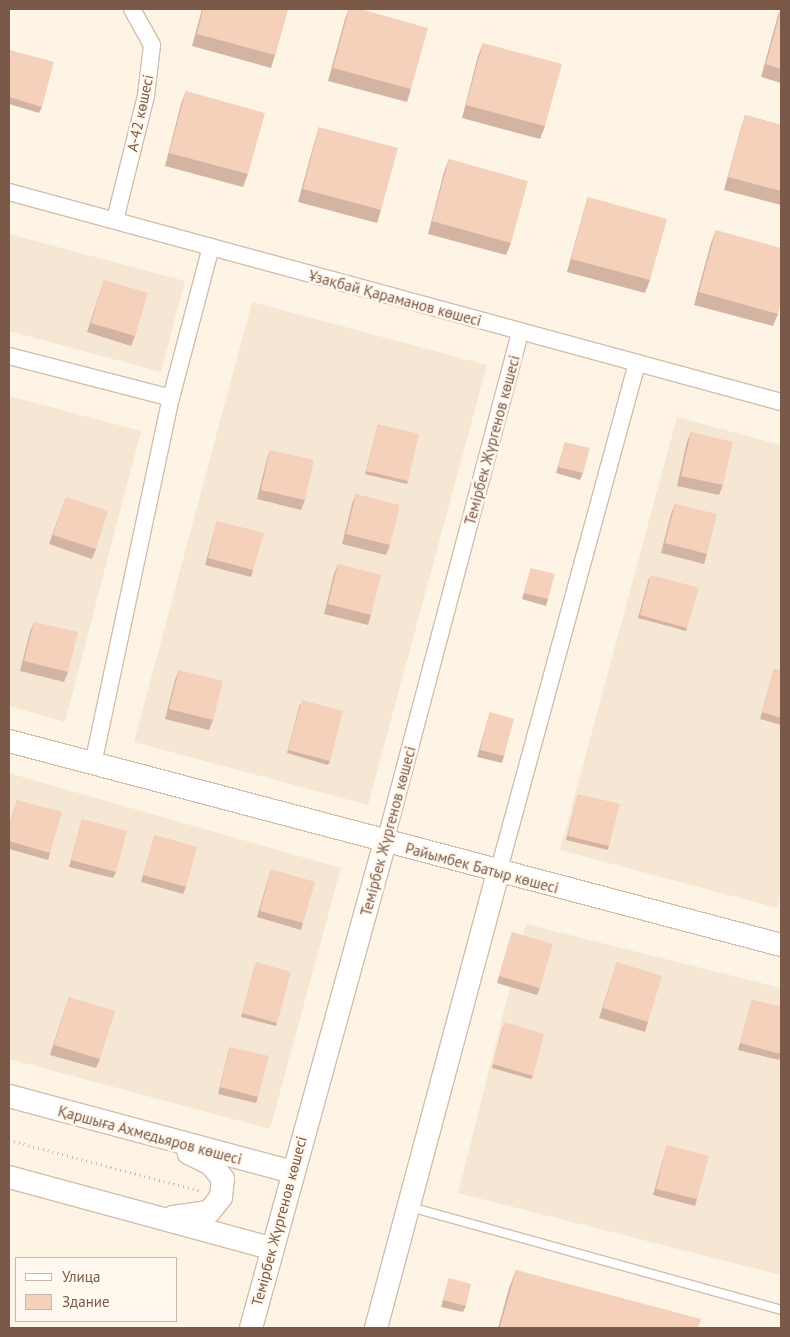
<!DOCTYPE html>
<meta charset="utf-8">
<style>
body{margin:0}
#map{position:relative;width:790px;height:1337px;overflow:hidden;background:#fef4e6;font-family:"PT Sans",sans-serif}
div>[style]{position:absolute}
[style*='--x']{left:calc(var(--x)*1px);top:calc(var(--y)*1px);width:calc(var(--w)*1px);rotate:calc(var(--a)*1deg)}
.residential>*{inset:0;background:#f6e6d4}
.path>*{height:3px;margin-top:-1.5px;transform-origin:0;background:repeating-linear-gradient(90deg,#dbb49e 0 1px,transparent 0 5px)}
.roads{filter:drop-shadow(1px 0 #d4bdad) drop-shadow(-1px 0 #d4bdad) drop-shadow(0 1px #d4bdad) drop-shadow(0 -1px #d4bdad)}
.lane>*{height:8px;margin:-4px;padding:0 4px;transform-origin:4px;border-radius:4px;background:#fff}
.street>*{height:16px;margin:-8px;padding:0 8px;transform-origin:8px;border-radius:8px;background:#fff}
.secondary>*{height:22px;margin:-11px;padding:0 11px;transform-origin:11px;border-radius:11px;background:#fff}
.wall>*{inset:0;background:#d3b4a2}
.building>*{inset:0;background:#f5d1bc}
span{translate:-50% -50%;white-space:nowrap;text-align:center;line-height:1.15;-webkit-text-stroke:5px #fff8ee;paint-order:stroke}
.street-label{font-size:15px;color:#7a5948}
.frame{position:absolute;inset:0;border:10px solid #7a5948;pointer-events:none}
.legend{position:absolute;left:15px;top:1257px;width:162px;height:65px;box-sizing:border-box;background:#fff8ee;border:1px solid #cab8ac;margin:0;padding:6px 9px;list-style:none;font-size:15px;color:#7a5948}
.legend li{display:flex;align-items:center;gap:10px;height:25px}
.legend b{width:25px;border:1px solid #cab8ac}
</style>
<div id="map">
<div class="residential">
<i style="clip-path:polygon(9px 234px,185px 281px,161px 372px,9px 331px)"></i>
<i style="clip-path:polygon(252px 302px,487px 365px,368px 805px,134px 742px)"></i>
<i style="clip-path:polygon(9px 396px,141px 431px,65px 722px,9px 706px)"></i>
<i style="clip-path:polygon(677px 417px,781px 445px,781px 891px,777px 908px,560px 850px)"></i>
<i style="clip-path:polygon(9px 773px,341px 868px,270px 1129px,9px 1059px)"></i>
<i style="clip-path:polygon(526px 924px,781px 988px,781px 1275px,458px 1193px)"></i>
</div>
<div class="path">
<i style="--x:9;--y:1140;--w:199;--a:14.9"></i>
</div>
<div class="roads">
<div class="lane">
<i style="--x:410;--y:1207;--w:385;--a:15.5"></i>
</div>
<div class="street">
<i style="--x:9;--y:192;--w:800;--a:15.22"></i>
<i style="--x:115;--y:220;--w:128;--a:-76"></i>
<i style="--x:146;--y:96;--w:51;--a:-83.3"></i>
<i style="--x:152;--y:45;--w:41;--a:-119.1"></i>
<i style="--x:9;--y:356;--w:167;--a:14.5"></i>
<i style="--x:93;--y:764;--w:374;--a:-78"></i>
<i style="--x:171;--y:398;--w:156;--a:-75.2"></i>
<i style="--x:385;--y:842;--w:527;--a:-75.15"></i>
<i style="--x:498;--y:873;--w:529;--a:-74.75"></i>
</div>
<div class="secondary">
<i style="--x:9;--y:741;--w:798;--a:14.8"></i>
<i style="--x:9;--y:1096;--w:293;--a:15"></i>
<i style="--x:9;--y:1177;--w:271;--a:15.2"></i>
<i style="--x:173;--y:1217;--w:36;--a:-8"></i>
<i style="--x:209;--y:1212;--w:19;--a:-51"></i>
<i style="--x:221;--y:1197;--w:18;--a:-84"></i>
<i style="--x:223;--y:1179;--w:19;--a:-129"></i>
<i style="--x:211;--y:1164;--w:25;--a:-154"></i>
<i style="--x:251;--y:1328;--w:504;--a:-74.59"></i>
<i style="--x:376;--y:1328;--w:471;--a:-75"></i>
</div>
</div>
<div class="wall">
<i style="clip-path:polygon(202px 9px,288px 9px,275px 55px,271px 68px,192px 46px)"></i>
<i style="clip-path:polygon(349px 9px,411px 89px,407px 102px,328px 81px,345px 19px)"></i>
<i style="clip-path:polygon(781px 9px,781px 83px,761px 77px,778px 15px)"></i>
<i style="clip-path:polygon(483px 43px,545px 126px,540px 139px,462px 118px,478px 56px)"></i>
<i style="clip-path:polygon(9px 53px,42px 107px,39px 113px,9px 104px)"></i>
<i style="clip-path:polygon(186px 91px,248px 174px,243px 187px,165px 166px,181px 104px)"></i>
<i style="clip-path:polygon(745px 115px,781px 125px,781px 205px,724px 190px,741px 128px)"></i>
<i style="clip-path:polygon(319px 127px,381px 210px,377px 223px,298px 202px,315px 140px)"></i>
<i style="clip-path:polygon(449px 159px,511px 243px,506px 255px,428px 234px,444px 172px)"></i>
<i style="clip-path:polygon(588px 197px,650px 280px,645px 293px,567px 272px,584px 210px)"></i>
<i style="clip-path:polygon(716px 230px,778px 314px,773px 326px,694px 305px,711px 243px)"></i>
<i style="clip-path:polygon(104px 280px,135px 336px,131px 346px,87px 332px)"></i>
<i style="clip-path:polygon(378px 424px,408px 481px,407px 484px,365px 474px)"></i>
<i style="clip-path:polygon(691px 432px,723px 485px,719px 495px,677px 486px,687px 442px)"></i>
<i style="clip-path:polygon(565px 442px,583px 473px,580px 480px,556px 473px)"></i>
<i style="clip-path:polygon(270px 450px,305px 500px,301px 510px,257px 499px,267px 459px)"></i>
<i style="clip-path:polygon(356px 494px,390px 545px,386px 555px,342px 544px,352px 504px)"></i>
<i style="clip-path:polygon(66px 497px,96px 549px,92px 559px,49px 544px)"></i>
<i style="clip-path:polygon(675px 504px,707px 554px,704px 564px,661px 553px,671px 514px)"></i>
<i style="clip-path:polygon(217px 521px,253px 570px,251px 577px,205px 565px)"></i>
<i style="clip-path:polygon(338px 564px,371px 615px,368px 625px,324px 614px,334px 574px)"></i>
<i style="clip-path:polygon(531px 568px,548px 599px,546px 606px,522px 599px)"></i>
<i style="clip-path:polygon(649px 578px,687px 628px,686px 631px,638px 618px)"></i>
<i style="clip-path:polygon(34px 622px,68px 672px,64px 682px,20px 671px,30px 632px)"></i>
<i style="clip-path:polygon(774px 669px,781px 671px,781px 725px,760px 719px)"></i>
<i style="clip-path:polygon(179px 670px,213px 720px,209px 730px,165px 719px,175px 680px)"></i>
<i style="clip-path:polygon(300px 704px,330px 761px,328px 765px,287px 753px)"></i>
<i style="clip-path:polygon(490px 712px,504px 756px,502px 763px,477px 757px)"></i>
<i style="clip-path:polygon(578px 794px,609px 846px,608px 850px,566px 840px)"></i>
<i style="clip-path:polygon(17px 800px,50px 853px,48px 860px,9px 849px,9px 827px)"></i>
<i style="clip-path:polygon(82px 819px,116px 872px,113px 878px,69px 867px)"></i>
<i style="clip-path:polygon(155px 835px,186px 887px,183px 894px,141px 882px)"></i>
<i style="clip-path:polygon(271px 869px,303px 923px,301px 930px,257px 917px)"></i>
<i style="clip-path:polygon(512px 932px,540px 988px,537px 995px,497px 983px)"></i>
<i style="clip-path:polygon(617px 962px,648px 1022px,645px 1032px,599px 1018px)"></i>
<i style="clip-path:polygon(255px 965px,277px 1023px,276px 1026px,241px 1017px)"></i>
<i style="clip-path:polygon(69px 997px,100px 1059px,96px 1068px,50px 1055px)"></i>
<i style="clip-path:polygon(752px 1000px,781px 1007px,781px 1055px,779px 1060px,738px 1050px)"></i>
<i style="clip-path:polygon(503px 1026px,533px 1076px,531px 1079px,492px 1068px)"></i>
<i style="clip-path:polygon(230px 1047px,258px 1097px,256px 1103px,218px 1094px,228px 1053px)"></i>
<i style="clip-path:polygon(667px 1145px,697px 1199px,695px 1206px,653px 1195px)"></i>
<i style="clip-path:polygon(516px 1270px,698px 1328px,498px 1328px,509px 1288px)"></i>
<i style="clip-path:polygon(449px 1278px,466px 1306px,463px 1312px,441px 1307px)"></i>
</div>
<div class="building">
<i style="clip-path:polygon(203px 9px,288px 9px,275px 55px,197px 34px)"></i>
<i style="clip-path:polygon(349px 9px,360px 9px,428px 28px,411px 89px,333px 68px)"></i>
<i style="clip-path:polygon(781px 9px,781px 69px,766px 64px)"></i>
<i style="clip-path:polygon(483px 43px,562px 64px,545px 126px,466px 105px)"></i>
<i style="clip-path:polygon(10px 50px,54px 62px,42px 107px,9px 97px,9px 54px)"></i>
<i style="clip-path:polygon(186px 91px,265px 113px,248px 174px,169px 153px)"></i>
<i style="clip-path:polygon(745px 115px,781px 125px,781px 191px,728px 177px)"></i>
<i style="clip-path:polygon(319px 127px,398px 148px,381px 210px,303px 189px)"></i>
<i style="clip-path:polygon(449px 159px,528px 181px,511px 243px,432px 221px)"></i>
<i style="clip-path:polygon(588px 197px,667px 219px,650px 280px,571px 259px)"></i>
<i style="clip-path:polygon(716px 230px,781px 248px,781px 301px,778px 314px,699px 292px)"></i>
<i style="clip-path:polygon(104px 280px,148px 293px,135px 336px,91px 323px)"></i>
<i style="clip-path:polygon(378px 424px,419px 434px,408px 481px,366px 471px)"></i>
<i style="clip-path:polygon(691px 432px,733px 442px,723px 485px,681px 476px)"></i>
<i style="clip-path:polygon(565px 442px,590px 448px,583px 473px,558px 467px)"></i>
<i style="clip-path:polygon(270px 450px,314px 460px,305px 500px,261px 490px)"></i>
<i style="clip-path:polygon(356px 494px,400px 505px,390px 545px,346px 534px)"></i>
<i style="clip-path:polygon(66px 497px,108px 511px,96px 549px,53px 535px)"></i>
<i style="clip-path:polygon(675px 504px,717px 514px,707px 554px,665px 543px)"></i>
<i style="clip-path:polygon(217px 521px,264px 533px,253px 570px,208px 558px)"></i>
<i style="clip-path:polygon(338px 564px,381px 575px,371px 615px,328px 604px)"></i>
<i style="clip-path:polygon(531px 568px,555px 574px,548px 599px,524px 593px)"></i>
<i style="clip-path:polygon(651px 575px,699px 588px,687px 628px,640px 615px)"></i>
<i style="clip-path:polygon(34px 622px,78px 632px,68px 672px,24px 661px)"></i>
<i style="clip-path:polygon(774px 669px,781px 671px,781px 718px,762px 712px)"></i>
<i style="clip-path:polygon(179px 670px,223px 681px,213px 720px,169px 709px)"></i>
<i style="clip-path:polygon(302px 700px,343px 711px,330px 761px,288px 750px)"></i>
<i style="clip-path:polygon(490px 712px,514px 719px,504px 756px,480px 750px)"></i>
<i style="clip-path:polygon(578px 794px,620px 804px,609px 846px,568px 836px)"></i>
<i style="clip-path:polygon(17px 800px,62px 812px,50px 853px,9px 841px,9px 829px)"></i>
<i style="clip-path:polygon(82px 819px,127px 831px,116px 872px,71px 860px)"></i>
<i style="clip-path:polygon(155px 835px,197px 847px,186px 887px,143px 875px)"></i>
<i style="clip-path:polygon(271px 869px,315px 882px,303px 923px,260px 911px)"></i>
<i style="clip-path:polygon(512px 932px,553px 944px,540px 988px,499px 976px)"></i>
<i style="clip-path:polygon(256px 962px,291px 972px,277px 1023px,242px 1013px)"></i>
<i style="clip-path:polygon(617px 962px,662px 976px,648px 1022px,603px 1008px)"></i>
<i style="clip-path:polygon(69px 997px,115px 1011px,100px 1059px,54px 1045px)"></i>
<i style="clip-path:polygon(752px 1000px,781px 1007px,781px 1054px,740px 1043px)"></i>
<i style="clip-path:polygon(505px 1022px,544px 1034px,533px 1076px,493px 1064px)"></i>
<i style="clip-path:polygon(230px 1047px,269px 1056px,258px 1097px,220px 1087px)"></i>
<i style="clip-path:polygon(667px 1145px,709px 1156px,697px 1199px,656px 1189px)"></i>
<i style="clip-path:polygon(516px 1270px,701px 1319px,698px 1328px,503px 1328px,500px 1327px)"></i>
<i style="clip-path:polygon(449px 1278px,471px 1284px,466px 1306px,443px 1300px)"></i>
</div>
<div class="street-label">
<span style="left:140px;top:113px;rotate:-78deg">А-42 көшесі</span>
<span style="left:395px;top:298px;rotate:15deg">Ұзақбай Қараманов көшесі</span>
<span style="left:492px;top:440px;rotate:-75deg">Темірбек Жүргенов көшесі</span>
<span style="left:388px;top:831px;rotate:-75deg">Темірбек Жүргенов көшесі</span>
<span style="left:482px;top:868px;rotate:15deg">Райымбек Батыр көшесі</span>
<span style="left:150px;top:1135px;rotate:15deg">Қаршыға Ахмедьяров көшесі</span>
<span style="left:279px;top:1221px;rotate:-75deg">Темірбек Жүргенов көшесі</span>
</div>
<div class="frame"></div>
<ul class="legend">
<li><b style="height:6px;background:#fff"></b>Улица</li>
<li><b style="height:14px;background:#f5d1bc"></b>Здание</li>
</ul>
</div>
